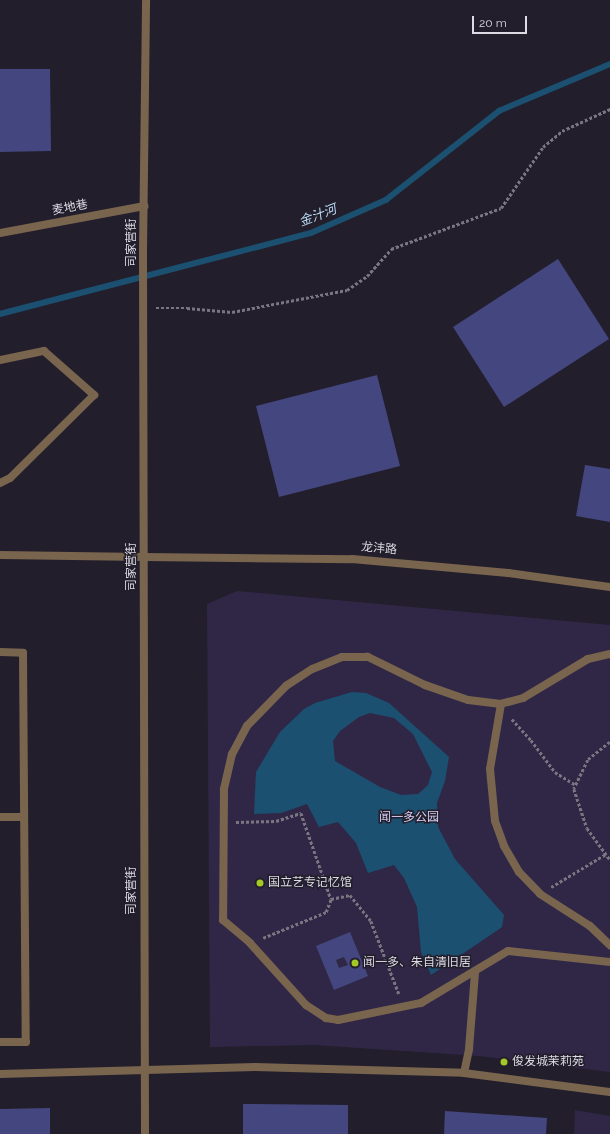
<!DOCTYPE html>
<meta charset="utf-8">
<style>
body{margin:0}
#map{position:relative;width:610px;height:1134px;overflow:hidden;background:#221e2c;font-family:Raleway,"Noto Sans SC",sans-serif}
div>[style]{position:absolute}
[style*='--x']{left:calc(var(--x)*1px);top:calc(var(--y)*1px);width:calc(var(--w)*1px);rotate:calc(var(--a)*1deg)}
.green>*{inset:0;background:#302747}
.water>*{inset:0;background:#1b5070}
.stream>*{height:5.5px;margin:-2.75px;padding:0 2.75px;transform-origin:2.75px;border-radius:2.75px;background:#1b5070}
.building>*{inset:0;background:#44467f}
.path>*{height:2.5px;margin-top:-1.25px;transform-origin:0;background:repeating-linear-gradient(90deg,#797681 0 3px,transparent 0 5px)}
.service>*{height:8px;margin:-4px;padding:0 4px;transform-origin:4px;border-radius:4px;background:#79654e}
.minor>*{height:8px;margin:-4px;padding:0 4px;transform-origin:4px;border-radius:4px;background:#79654e}
.tertiary>*{height:8px;margin:-4px;padding:0 4px;transform-origin:4px;border-radius:4px;background:#79654e}
.dots>*{width:11px;height:11px;translate:-50% -50%;box-sizing:border-box;border:2px solid #221e2c;border-radius:50%}
span{translate:-50% -50%;white-space:nowrap;text-align:center;line-height:1.15;-webkit-text-stroke:3px #221e2c;paint-order:stroke}
.street-label{font-size:12px;color:#dcdae3}
.park-label{font-size:12px;color:#d6cef2}
.poi-label{font-size:12px;color:#dcdae3}
.left{translate:0 -50%;text-align:left}
.water-label{font-size:13px;color:#baddf5;font-style:italic}
.scale{position:absolute;left:472px;top:16px;width:55px;height:18px;box-sizing:border-box;border:2px solid #dcdae3;border-top:0;padding-left:5px;font-size:12px;line-height:14px;white-space:nowrap;color:#dcdae3;-webkit-text-stroke:3px #221e2c;paint-order:stroke}
</style>
<div id="map">
<div class="green">
<i style="clip-path:polygon(237px 591px,610px 625px,610px 1072px,479px 1056px,314px 1045px,210px 1047px,207px 604px)"></i>
<i style="clip-path:polygon(575px 1110px,610px 1116px,610px 1134px,574px 1134px)"></i>
</div>
<div class="water">
<i style="clip-path:polygon(evenodd,352px 692px,366px 693px,389px 703px,449px 757px,445px 781px,437px 803px,438px 827px,455px 859px,504px 915px,502px 927px,492px 934px,431px 975px,421px 952px,417px 907px,404px 878px,394px 865px,368px 873px,356px 843px,338px 822px,319px 827px,307px 804px,281px 813px,254px 814px,256px 772px,280px 732px,304px 709px,315px 703px,352px 692px,370px 713px,394px 718px,413px 734px,432px 772px,428px 785px,418px 794px,401px 795px,380px 787px,335px 761px,333px 741px,340px 731px,359px 717px,370px 713px)"></i>
</div>
<div class="stream">
<i style="--x:0;--y:314;--w:321;--a:-14.6"></i>
<i style="--x:311;--y:233;--w:82;--a:-23.7"></i>
<i style="--x:386;--y:200;--w:144;--a:-38.2"></i>
<i style="--x:499;--y:111;--w:121;--a:-22.9"></i>
</div>
<div class="building">
<i style="clip-path:polygon(0 69px,50px 69px,51px 151px,0 152px)"></i>
<i style="clip-path:polygon(558px 259px,609px 339px,504px 407px,453px 327px)"></i>
<i style="clip-path:polygon(377px 375px,400px 466px,279px 497px,256px 406px)"></i>
<i style="clip-path:polygon(585px 465px,610px 469px,610px 522px,576px 516px)"></i>
<i style="clip-path:polygon(evenodd,350px 932px,368px 976px,334px 990px,316px 946px,350px 932px,344px 957px,348px 965px,339px 968px,336px 960px,344px 957px)"></i>
<i style="clip-path:polygon(243px 1104px,348px 1105px,348px 1134px,243px 1134px)"></i>
<i style="clip-path:polygon(50px 1108px,50px 1134px,0 1134px,0 1109px)"></i>
<i style="clip-path:polygon(445px 1111px,547px 1118px,546px 1134px,444px 1134px)"></i>
</div>
<div class="path">
<i style="--x:156;--y:308;--w:31;--a:0"></i>
<i style="--x:187;--y:308;--w:45;--a:5.1"></i>
<i style="--x:232;--y:312;--w:117;--a:-10.8"></i>
<i style="--x:347;--y:290;--w:24;--a:-35"></i>
<i style="--x:367;--y:276;--w:36;--a:-48"></i>
<i style="--x:391;--y:249;--w:117;--a:-20.4"></i>
<i style="--x:501;--y:208;--w:74;--a:-55.5"></i>
<i style="--x:543;--y:147;--w:25;--a:-40"></i>
<i style="--x:562;--y:131;--w:53;--a:-24.6"></i>
<i style="--x:512;--y:719;--w:28;--a:48"></i>
<i style="--x:531;--y:740;--w:40;--a:53"></i>
<i style="--x:555;--y:772;--w:25;--a:32"></i>
<i style="--x:610;--y:742;--w:28;--a:141"></i>
<i style="--x:588;--y:760;--w:32;--a:116"></i>
<i style="--x:574;--y:789;--w:41;--a:71.6"></i>
<i style="--x:587;--y:828;--w:39;--a:54"></i>
<i style="--x:236;--y:822;--w:40;--a:-1.4"></i>
<i style="--x:276;--y:821;--w:26;--a:-18"></i>
<i style="--x:301;--y:813;--w:91;--a:70.8"></i>
<i style="--x:331;--y:899;--w:19;--a:-12"></i>
<i style="--x:350;--y:895;--w:33;--a:51"></i>
<i style="--x:371;--y:921;--w:78;--a:69"></i>
<i style="--x:551;--y:887;--w:64;--a:-31"></i>
<i style="--x:263;--y:938;--w:68;--a:-22.4"></i>
<i style="--x:326;--y:912;--w:14;--a:-69"></i>
</div>
<div class="service">
<i style="--x:610;--y:654;--w:23;--a:167"></i>
<i style="--x:588;--y:659;--w:76;--a:149"></i>
<i style="--x:523;--y:698;--w:23;--a:165"></i>
<i style="--x:501;--y:704;--w:33;--a:-173"></i>
<i style="--x:468;--y:700;--w:46;--a:-160.8"></i>
<i style="--x:425;--y:685;--w:64;--a:-153.8"></i>
<i style="--x:368;--y:657;--w:26;--a:180"></i>
<i style="--x:342;--y:657;--w:32;--a:158"></i>
<i style="--x:312;--y:669;--w:31;--a:147"></i>
<i style="--x:286;--y:686;--w:56;--a:134.3"></i>
<i style="--x:247;--y:726;--w:32;--a:118"></i>
<i style="--x:232;--y:754;--w:36;--a:103"></i>
<i style="--x:224;--y:789;--w:131;--a:90.4"></i>
<i style="--x:223;--y:920;--w:35;--a:40"></i>
<i style="--x:250;--y:943;--w:84;--a:47.9"></i>
<i style="--x:306;--y:1005;--w:24;--a:33"></i>
<i style="--x:326;--y:1018;--w:12;--a:9"></i>
<i style="--x:338;--y:1020;--w:85;--a:-11.6"></i>
<i style="--x:421;--y:1003;--w:101;--a:-30.9"></i>
<i style="--x:508;--y:951;--w:103;--a:6.2"></i>
<i style="--x:501;--y:704;--w:66;--a:99.6"></i>
<i style="--x:490;--y:769;--w:52;--a:84.5"></i>
<i style="--x:495;--y:821;--w:27;--a:70"></i>
<i style="--x:504;--y:846;--w:30;--a:60"></i>
<i style="--x:519;--y:872;--w:30;--a:46"></i>
<i style="--x:540;--y:894;--w:59;--a:32.6"></i>
<i style="--x:590;--y:926;--w:28;--a:44"></i>
<i style="--x:464;--y:1073;--w:25;--a:-78"></i>
<i style="--x:469;--y:1049;--w:77;--a:-85.5"></i>
</div>
<div class="minor">
<i style="--x:0;--y:233;--w:147;--a:-10.6"></i>
<i style="--x:0;--y:360;--w:45;--a:-11.6"></i>
<i style="--x:44;--y:351;--w:67;--a:41.3"></i>
<i style="--x:94;--y:395;--w:118;--a:135.3"></i>
<i style="--x:10;--y:478;--w:11;--a:153"></i>
<i style="--x:0;--y:555;--w:144;--a:0.8"></i>
<i style="--x:0;--y:652;--w:23;--a:2"></i>
<i style="--x:23;--y:653;--w:389;--a:89.6"></i>
<i style="--x:26;--y:1042;--w:26;--a:180"></i>
<i style="--x:0;--y:817;--w:24;--a:0"></i>
<i style="--x:0;--y:1074;--w:255;--a:-1.6"></i>
<i style="--x:255;--y:1067;--w:209;--a:1.6"></i>
<i style="--x:464;--y:1073;--w:147;--a:7.4"></i>
</div>
<div class="tertiary">
<i style="--x:144;--y:557;--w:208;--a:0.6"></i>
<i style="--x:352;--y:559;--w:157;--a:5.1"></i>
<i style="--x:508;--y:573;--w:103;--a:7.8"></i>
<i style="--x:145;--y:1134;--w:882;--a:-90.13"></i>
<i style="--x:143;--y:252;--w:252;--a:-89.3"></i>
</div>
<div class="dots">
<i style="left:260px;top:883px;background:#a4c825"></i>
<i style="left:355px;top:963px;background:#a4c825"></i>
<i style="left:504px;top:1062px;background:#a4c825"></i>
</div>
<div class="street-label">
<span style="left:70px;top:208px;rotate:-11deg">麦地巷</span>
<span style="left:132px;top:243px;rotate:-90deg">司家营街</span>
<span style="left:379px;top:549px;rotate:5deg">龙沣路</span>
<span style="left:132px;top:567px;rotate:-90deg">司家营街</span>
<span style="left:132px;top:891px;rotate:-90deg">司家营街</span>
</div>
<div class="park-label">
<span style="left:409px;top:818px">闻一多公园</span>
</div>
<div class="poi-label">
<span class="left" style="left:268px;top:883px">国立艺专记忆馆</span>
<span class="left" style="left:363px;top:963px">闻一多、朱自清旧居</span>
<span class="left" style="left:512px;top:1062px">俊发城茉莉苑</span>
</div>
<div class="water-label">
<span style="left:318px;top:216px;rotate:-21deg">金汁河</span>
</div>
<div class="scale">20 m</div>
</div>
